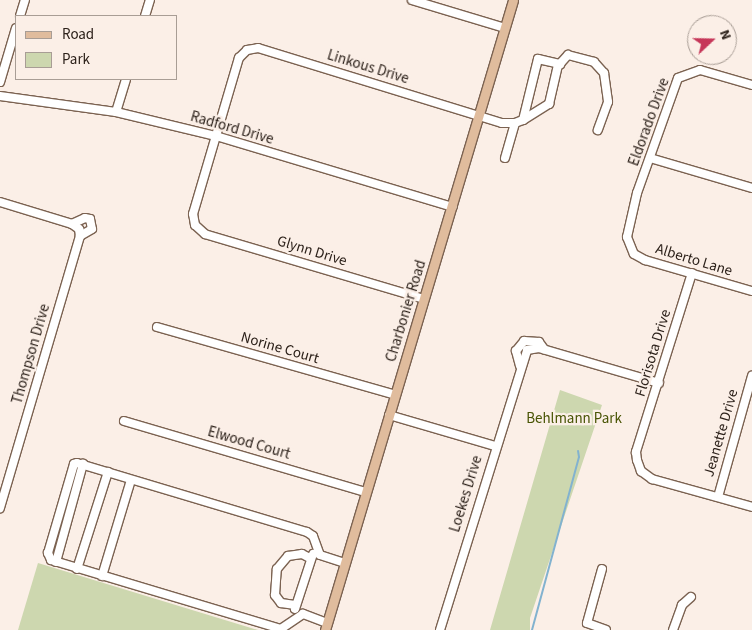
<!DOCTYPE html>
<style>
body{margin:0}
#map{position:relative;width:752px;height:630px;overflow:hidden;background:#fbefe7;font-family:"Source Sans 3",sans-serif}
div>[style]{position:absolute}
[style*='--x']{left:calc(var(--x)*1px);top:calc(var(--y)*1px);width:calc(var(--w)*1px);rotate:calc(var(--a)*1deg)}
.green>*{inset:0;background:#cdd7af}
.stream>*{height:2px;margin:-1px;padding:0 1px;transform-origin:1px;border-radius:1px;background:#82b2cf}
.roads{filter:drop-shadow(1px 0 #7b6251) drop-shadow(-1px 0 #7b6251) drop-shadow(0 1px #7b6251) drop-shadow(0 -1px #7b6251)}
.minor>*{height:8px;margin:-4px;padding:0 4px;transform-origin:4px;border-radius:4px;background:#fff}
.major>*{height:9px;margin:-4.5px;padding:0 4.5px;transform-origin:4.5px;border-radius:4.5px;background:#e0bc9d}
span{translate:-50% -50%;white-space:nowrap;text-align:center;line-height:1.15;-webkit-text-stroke:4.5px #fbefe7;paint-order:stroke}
.street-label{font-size:15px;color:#2c211a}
.park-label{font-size:15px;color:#485404}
.legend{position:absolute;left:15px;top:15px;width:162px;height:65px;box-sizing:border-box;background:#fbefe7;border:1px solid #a89d95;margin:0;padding:6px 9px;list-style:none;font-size:15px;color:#2c211a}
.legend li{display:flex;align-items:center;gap:10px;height:25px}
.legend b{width:25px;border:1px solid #a89d95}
.north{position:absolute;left:687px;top:15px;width:50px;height:50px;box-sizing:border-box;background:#fbefe7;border:1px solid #a89d95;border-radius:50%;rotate:69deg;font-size:14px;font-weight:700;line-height:20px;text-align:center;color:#2c211a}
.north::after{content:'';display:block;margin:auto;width:18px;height:22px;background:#c63759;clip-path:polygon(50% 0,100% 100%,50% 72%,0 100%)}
</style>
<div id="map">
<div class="green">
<i style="clip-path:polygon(560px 390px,602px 405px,530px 618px,530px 630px,490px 630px)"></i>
<i style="clip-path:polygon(38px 563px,258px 630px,18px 630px)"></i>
</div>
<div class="stream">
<i style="--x:532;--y:630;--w:179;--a:-74.8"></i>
<i style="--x:579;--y:457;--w:6;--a:-99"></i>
</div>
<div class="roads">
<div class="minor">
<i style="--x:412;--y:0;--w:97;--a:16.8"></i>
<i style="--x:20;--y:16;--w:17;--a:-73"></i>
<i style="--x:145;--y:16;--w:17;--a:-73"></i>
<i style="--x:0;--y:82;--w:56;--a:-73.5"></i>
<i style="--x:752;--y:85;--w:54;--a:-163.9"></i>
<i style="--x:700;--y:70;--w:23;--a:160"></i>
<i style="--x:678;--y:78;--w:122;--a:109.6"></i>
<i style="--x:637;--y:193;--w:45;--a:102.8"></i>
<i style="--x:627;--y:237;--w:18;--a:68"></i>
<i style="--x:634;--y:254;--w:13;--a:29"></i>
<i style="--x:645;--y:260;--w:111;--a:16.2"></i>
<i style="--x:0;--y:96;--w:117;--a:7.9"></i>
<i style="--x:116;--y:112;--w:103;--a:13.5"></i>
<i style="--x:216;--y:136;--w:247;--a:16.7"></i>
<i style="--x:116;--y:112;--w:34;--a:-73"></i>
<i style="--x:523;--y:120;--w:31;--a:-32"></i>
<i style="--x:549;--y:104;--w:39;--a:-77"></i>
<i style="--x:558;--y:66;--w:15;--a:-48"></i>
<i style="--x:568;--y:55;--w:27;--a:15"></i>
<i style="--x:594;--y:62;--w:15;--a:48"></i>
<i style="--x:604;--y:73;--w:29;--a:82"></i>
<i style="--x:608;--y:102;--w:30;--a:110"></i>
<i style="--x:505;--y:158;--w:36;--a:-74"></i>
<i style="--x:650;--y:158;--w:106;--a:16.4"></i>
<i style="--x:0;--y:202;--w:75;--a:17"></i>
<i style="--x:72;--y:224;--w:9;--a:36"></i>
<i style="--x:79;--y:229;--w:7;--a:82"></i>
<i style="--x:80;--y:236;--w:284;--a:106.4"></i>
<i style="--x:72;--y:224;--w:14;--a:-25"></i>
<i style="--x:85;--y:218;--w:5;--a:11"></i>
<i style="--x:90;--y:219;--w:10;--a:79"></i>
<i style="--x:92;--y:229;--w:14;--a:150"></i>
<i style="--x:692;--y:273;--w:188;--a:107.4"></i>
<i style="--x:636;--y:452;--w:8;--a:83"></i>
<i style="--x:637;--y:460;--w:12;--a:70"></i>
<i style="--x:641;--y:471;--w:14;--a:36"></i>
<i style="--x:652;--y:479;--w:104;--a:15.6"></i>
<i style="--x:424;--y:299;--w:228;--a:-163.5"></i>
<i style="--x:205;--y:234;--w:13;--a:-138"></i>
<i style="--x:195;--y:225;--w:11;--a:-100"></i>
<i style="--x:193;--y:214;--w:163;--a:-73.6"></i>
<i style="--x:239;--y:58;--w:11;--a:-45"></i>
<i style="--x:247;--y:50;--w:11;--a:-10"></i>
<i style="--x:258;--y:48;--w:255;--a:17.1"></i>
<i style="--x:502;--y:123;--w:13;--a:0"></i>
<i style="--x:515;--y:123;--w:9;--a:-21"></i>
<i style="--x:523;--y:120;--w:63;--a:-76.2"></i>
<i style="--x:538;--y:59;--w:23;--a:13"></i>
<i style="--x:157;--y:327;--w:248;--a:15.9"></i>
<i style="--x:520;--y:366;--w:16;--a:-105"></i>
<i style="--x:516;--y:351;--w:13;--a:-51"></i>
<i style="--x:524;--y:341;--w:15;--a:4"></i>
<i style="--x:539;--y:342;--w:9;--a:54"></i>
<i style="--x:389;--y:415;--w:110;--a:16.3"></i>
<i style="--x:124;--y:421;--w:252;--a:16.4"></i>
<i style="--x:718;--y:497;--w:126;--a:-74.3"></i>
<i style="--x:56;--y:562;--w:102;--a:-74.6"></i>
<i style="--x:77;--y:569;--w:102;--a:-72.3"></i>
<i style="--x:602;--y:569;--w:56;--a:105.5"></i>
<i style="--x:587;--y:623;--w:20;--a:20"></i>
<i style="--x:102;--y:576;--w:100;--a:-73.2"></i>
<i style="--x:295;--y:605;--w:14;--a:-172"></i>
<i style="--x:281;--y:603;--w:10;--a:-127"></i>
<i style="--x:275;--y:595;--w:26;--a:-86"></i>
<i style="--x:277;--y:569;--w:17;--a:-50"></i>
<i style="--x:288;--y:556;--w:14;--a:-8"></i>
<i style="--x:302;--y:554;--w:9;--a:27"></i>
<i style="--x:295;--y:609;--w:58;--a:-71.9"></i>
<i style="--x:327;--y:623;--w:26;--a:-159"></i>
<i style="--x:303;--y:614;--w:27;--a:146"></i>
<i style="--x:281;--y:629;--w:240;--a:-163.3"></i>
<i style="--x:51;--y:560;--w:8;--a:-113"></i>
<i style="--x:48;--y:553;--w:93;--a:-73.7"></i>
<i style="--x:74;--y:464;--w:3;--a:-18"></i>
<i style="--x:77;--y:463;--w:240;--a:16.7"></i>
<i style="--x:307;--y:532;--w:7;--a:34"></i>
<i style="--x:313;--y:536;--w:20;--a:70"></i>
<i style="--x:320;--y:555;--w:26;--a:18"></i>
<i style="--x:440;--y:630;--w:293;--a:-72.7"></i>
<i style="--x:527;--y:350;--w:12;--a:-9"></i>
<i style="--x:539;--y:348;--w:125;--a:16.3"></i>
<i style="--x:673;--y:630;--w:27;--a:-70"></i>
<i style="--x:682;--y:605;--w:12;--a:-42"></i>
</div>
<div class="major">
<i style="--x:325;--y:630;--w:657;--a:-73.38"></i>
</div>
</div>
<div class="street-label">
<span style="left:368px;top:67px;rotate:17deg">Linkous Drive</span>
<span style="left:649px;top:122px;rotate:-70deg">Eldorado Drive</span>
<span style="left:232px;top:128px;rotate:16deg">Radford Drive</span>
<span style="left:312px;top:251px;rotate:17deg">Glynn Drive</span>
<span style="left:694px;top:260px;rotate:17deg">Alberto Lane</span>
<span style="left:406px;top:311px;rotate:-73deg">Charbonier Road</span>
<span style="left:280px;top:348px;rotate:16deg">Norine Court</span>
<span style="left:653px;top:353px;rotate:-73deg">Florisota Drive</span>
<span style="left:31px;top:354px;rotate:-74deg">Thompson Drive</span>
<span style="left:721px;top:433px;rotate:-74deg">Jeanette Drive</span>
<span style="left:249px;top:443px;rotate:16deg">Elwood Court</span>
<span style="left:466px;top:494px;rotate:-73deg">Loekes Drive</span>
</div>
<div class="park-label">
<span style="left:574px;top:419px">Behlmann Park</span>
</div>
<ul class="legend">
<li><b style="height:6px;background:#e0bc9d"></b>Road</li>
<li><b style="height:14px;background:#cdd7af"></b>Park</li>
</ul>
<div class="north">N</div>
</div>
